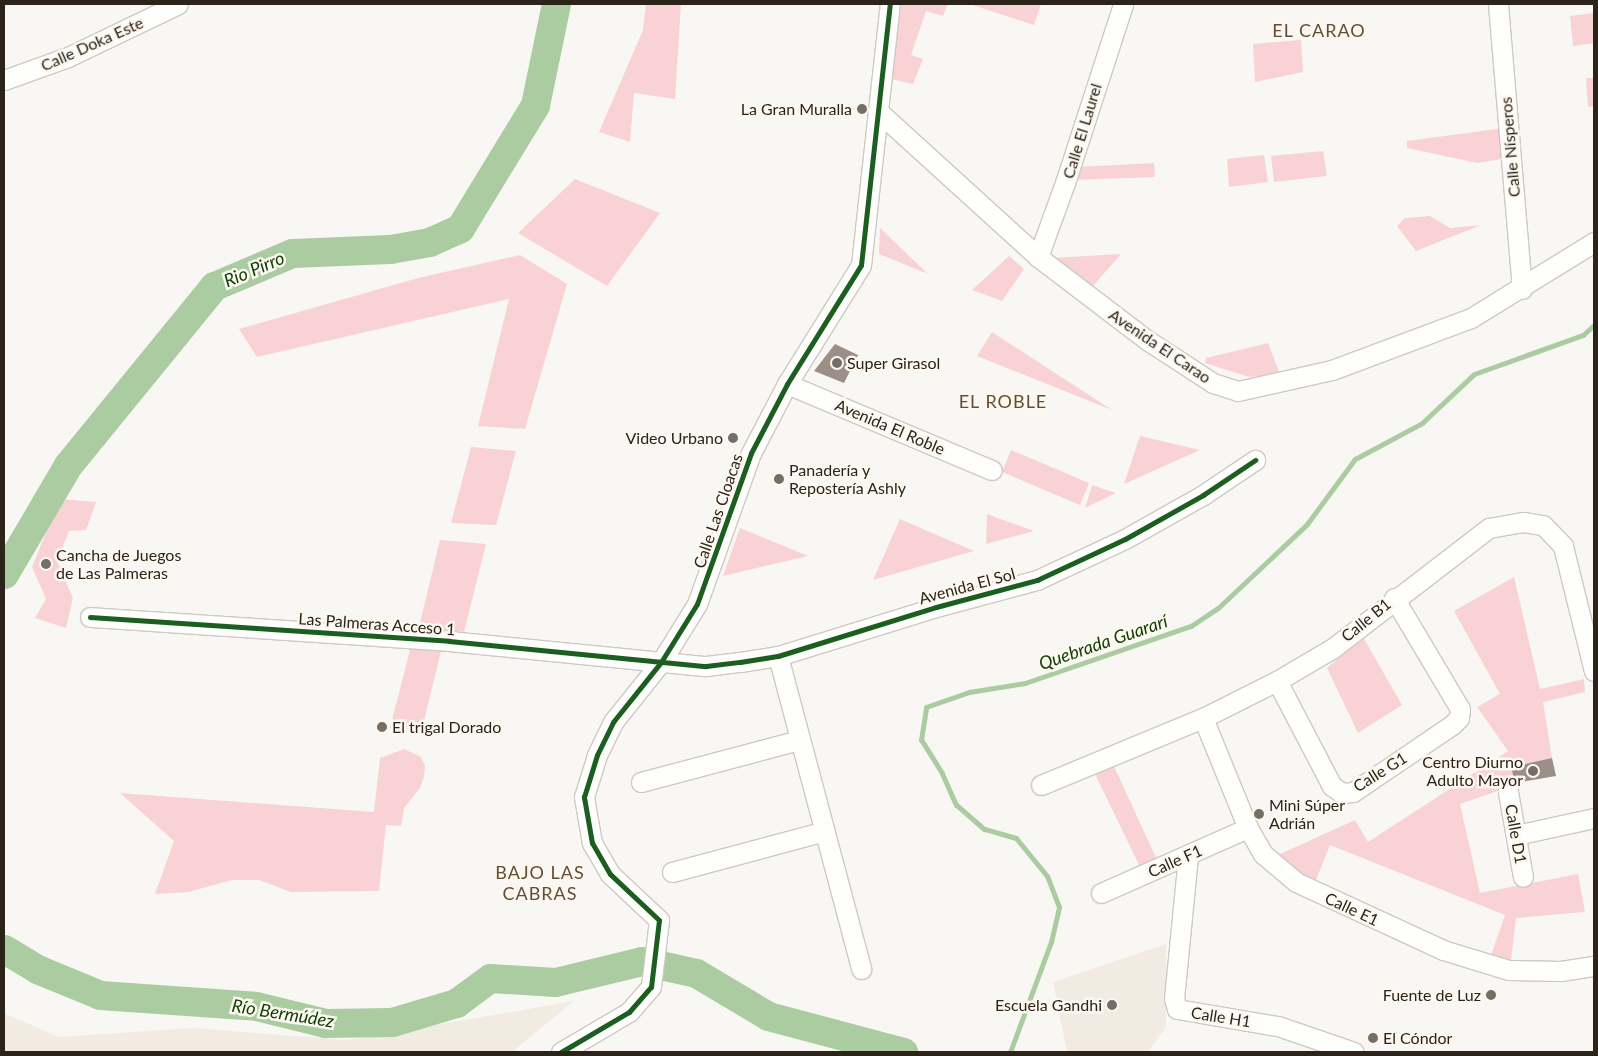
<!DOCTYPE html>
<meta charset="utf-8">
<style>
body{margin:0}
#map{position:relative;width:1598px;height:1056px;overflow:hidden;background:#f9f7f4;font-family:Lato,sans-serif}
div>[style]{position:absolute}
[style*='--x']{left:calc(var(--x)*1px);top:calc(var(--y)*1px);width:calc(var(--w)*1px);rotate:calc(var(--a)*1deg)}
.built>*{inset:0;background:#f2ebe2}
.green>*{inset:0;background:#f9d2d5}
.stream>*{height:5px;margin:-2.5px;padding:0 2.5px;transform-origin:2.5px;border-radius:2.5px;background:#abcca1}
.river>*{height:29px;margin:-14.5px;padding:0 14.5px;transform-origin:14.5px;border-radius:14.5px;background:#abcca1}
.building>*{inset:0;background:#9c8f88}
.roads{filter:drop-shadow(1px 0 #cfc9c2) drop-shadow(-1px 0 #cfc9c2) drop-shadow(0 1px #cfc9c2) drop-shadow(0 -1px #cfc9c2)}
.street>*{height:19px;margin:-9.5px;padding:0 9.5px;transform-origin:9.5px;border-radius:9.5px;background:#fefefd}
.cycleway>*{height:5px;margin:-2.5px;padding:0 2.5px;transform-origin:2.5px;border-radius:2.5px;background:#1b5e20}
.dots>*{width:14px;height:14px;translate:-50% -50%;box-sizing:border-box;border:2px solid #fcf8f1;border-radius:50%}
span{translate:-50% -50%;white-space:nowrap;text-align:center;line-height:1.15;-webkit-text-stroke:5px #fcf8f1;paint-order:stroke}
.street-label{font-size:16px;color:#2c2418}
.poi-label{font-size:16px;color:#2c2418}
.right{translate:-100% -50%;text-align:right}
.left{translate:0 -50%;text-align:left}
.neighbourhood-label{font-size:18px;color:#624f33;letter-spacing:1px}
.water-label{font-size:18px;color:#124002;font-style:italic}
.frame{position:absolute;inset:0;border:5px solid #2c2418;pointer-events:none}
</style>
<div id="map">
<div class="built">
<i style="clip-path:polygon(1166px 944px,1166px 1027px,1148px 1052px,1067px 1052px,1053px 982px)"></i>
<i style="clip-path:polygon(574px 1001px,512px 1052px,4px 1052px,4px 1013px,59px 1037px,193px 1028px,348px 1040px)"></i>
</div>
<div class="green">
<i style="clip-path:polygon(646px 4px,681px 4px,675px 99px,634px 93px,630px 142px,599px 132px,643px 30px)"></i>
<i style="clip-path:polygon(897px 4px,948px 4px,943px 16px,926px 11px,911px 55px,923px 59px,913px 84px,891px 79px)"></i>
<i style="clip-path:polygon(969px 4px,1041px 4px,1034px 25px)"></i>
<i style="clip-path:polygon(1594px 13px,1594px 43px,1573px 46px,1570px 16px)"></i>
<i style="clip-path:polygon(1301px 40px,1303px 72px,1255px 82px,1253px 44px)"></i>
<i style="clip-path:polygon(1586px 78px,1594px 78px,1594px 106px,1588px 107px)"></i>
<i style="clip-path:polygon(1504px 128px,1508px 158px,1477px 163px,1407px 148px,1407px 141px)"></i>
<i style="clip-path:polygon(1323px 151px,1327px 176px,1274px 182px,1271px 156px)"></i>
<i style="clip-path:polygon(1264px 155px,1268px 182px,1229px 187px,1227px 159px)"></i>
<i style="clip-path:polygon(1154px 163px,1155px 177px,1072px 180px,1076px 167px)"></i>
<i style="clip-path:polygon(575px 179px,660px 213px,607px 286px,518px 233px)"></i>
<i style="clip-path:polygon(1430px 216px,1450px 228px,1481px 225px,1416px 251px,1397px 226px,1405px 218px)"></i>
<i style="clip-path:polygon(880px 228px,928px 274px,879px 254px)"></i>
<i style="clip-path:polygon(1121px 254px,1093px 286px,1052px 258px)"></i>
<i style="clip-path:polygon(520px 255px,567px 284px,525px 429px,478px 426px,509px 299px,257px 357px,239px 329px,418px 278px)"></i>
<i style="clip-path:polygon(1009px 256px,1024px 269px,1002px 301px,972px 290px)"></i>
<i style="clip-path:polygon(992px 332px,1112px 410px,977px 356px)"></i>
<i style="clip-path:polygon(1268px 343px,1280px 374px,1249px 377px,1205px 363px,1206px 358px)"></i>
<i style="clip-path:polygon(1140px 436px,1200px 450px,1124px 484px)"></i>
<i style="clip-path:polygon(471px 447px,516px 451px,496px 525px,451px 523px)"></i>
<i style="clip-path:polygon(1011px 450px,1089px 483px,1080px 505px,1002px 472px)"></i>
<i style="clip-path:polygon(1092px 485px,1116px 493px,1085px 508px)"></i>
<i style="clip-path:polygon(60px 499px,96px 502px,86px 530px,69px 531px,57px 561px,73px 598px,66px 628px,35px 618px,46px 599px,32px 567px)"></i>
<i style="clip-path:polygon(987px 514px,1034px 531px,986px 544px)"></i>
<i style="clip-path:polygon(900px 519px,974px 551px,873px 580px)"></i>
<i style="clip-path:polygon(740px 528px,808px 556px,723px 576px)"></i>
<i style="clip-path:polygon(440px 540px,486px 544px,464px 632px,419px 627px)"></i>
<i style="clip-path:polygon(1514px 577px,1540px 689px,1584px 679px,1585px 692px,1543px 702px,1552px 758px,1511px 767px,1515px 785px,1460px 804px,1480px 893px,1578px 874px,1585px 912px,1516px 918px,1511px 960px,1491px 955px,1505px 915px,1330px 845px,1314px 885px,1278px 855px,1355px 820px,1368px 842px,1508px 751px,1477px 707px,1500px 694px,1454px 611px)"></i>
<i style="clip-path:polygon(1363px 637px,1402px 705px,1358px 733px,1327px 668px)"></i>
<i style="clip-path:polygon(411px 646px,442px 647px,422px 729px,390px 728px)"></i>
<i style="clip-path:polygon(404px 749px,421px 757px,425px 766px,424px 777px,420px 788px,404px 808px,401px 826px,386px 825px,379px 891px,291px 892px,259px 880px,232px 880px,188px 892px,155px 894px,174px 841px,120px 793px,374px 812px,380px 758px)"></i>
<i style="clip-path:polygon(1112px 762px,1158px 862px,1141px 869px,1093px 770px)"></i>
</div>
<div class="stream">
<i style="--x:1010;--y:1052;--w:117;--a:-69.6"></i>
<i style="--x:1051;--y:942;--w:36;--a:-77"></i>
<i style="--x:1059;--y:907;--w:33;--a:-111"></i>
<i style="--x:1047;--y:876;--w:49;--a:-129.2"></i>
<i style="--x:1016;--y:838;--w:33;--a:-164"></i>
<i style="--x:984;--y:829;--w:37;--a:-139"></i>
<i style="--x:956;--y:805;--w:35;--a:-114"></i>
<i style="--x:942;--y:773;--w:39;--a:-122"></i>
<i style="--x:921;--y:740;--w:33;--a:-81"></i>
<i style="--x:926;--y:707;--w:46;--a:-19.2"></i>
<i style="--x:969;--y:692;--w:57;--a:-9.1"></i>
<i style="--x:1025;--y:683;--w:176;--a:-19"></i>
<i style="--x:1191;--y:626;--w:32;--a:-34"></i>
<i style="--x:1218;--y:608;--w:122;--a:-43.3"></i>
<i style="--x:1307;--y:524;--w:81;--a:-53.6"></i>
<i style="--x:1355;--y:459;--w:76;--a:-28.2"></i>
<i style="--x:1422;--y:423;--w:71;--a:-43.3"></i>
<i style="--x:1474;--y:374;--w:116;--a:-19.7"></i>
<i style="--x:1583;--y:335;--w:15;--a:-42"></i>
</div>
<div class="river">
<i style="--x:4;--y:574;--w:126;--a:-59.6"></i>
<i style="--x:68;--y:465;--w:231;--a:-50.8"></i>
<i style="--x:214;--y:286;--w:85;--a:-22.9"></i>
<i style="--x:292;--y:253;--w:98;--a:-2.3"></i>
<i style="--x:390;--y:249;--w:40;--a:-10"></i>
<i style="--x:429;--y:242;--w:34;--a:-24"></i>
<i style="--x:460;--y:228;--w:144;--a:-58.6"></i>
<i style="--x:535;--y:105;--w:103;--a:-78.3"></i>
<i style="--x:4;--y:949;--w:39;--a:31"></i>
<i style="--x:37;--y:969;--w:68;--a:22.4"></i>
<i style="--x:100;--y:995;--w:156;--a:4"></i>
<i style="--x:256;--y:1006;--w:71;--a:13.8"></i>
<i style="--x:325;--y:1023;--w:67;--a:-0.9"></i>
<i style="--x:392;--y:1022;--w:67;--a:-16.5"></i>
<i style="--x:456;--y:1003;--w:42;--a:-36.3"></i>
<i style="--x:490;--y:978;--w:65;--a:3.5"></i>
<i style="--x:555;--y:982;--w:89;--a:-13.6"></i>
<i style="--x:642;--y:961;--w:55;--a:12.5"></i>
<i style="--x:696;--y:973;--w:84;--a:30.8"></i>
<i style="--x:768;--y:1016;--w:140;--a:14.9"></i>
</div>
<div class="building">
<i style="clip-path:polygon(835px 344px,858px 355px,844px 383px,814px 371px)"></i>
<i style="clip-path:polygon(1552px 758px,1556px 776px,1515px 783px,1511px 767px)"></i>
</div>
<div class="roads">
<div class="street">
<i style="--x:1498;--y:4;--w:286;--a:85.2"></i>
<i style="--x:4;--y:80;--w:68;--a:-19.8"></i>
<i style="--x:68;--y:57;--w:122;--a:-25.7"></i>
<i style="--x:881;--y:114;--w:212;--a:42.3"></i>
<i style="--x:1038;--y:257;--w:137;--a:37.3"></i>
<i style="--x:1147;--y:340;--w:79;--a:33.1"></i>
<i style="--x:1213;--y:383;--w:26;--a:18"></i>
<i style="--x:1238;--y:391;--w:96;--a:-12.6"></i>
<i style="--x:1332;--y:370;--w:148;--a:-20.5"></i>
<i style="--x:1471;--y:318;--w:145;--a:-31.7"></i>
<i style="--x:1038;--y:257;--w:79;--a:-70"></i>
<i style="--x:1065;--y:183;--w:188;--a:-72"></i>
<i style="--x:787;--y:384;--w:222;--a:22.8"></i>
<i style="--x:90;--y:617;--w:360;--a:3.8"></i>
<i style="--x:449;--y:641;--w:258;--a:5.6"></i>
<i style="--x:706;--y:666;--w:34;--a:-7"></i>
<i style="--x:740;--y:662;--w:38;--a:-9"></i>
<i style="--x:778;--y:656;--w:165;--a:-17.2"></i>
<i style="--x:936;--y:607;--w:105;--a:-15"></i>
<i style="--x:1037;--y:580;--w:97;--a:-25"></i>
<i style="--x:1125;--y:539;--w:90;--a:-29.4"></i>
<i style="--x:1203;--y:495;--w:63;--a:-33.9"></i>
<i style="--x:778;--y:656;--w:324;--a:75.1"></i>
<i style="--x:1277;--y:681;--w:119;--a:62.4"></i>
<i style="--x:1332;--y:786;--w:12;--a:35"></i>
<i style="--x:1342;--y:793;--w:11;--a:-5"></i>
<i style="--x:1353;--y:792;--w:120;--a:-34.1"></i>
<i style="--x:1452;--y:725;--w:10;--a:-45"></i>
<i style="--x:1459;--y:718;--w:9;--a:-84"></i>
<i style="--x:1460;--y:709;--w:129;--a:-120.7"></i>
<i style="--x:1203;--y:718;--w:119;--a:67.8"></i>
<i style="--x:1248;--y:828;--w:30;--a:60"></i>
<i style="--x:1263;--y:854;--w:43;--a:40.3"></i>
<i style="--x:1296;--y:882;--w:162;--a:24.8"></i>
<i style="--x:1443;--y:950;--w:69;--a:16.9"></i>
<i style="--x:1509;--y:970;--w:52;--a:1.1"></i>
<i style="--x:1561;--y:971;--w:33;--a:-9"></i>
<i style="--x:641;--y:782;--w:163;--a:-14.9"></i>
<i style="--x:1041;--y:785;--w:175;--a:-22.5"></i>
<i style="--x:1203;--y:718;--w:83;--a:-26.6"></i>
<i style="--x:1277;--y:681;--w:65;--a:-30.5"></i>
<i style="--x:1333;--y:648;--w:197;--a:-37.6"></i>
<i style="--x:1489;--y:528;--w:35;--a:-10"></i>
<i style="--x:1523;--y:522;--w:20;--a:9"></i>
<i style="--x:1543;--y:525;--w:29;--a:46"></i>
<i style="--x:1563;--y:546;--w:129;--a:76.1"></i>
<i style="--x:1508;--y:792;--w:86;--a:80"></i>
<i style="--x:1516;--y:835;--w:80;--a:-12.3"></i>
<i style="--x:1188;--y:856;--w:143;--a:95.6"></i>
<i style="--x:1174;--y:998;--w:11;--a:75"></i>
<i style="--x:1177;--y:1009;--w:102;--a:9.6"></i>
<i style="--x:1278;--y:1026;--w:80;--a:18.9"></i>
<i style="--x:672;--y:872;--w:158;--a:-15"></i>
<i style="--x:1101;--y:893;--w:161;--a:-23.9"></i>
<i style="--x:561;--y:1052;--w:79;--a:-30.5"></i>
<i style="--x:629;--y:1012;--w:33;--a:-49"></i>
<i style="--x:651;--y:987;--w:67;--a:-83.2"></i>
<i style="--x:659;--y:920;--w:67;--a:-136.8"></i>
<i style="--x:610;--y:874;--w:36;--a:-120"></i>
<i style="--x:592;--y:843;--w:47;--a:-99.9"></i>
<i style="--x:584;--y:797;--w:44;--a:-72.8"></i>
<i style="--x:597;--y:755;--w:37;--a:-64"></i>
<i style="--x:613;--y:722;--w:77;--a:-51.3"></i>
<i style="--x:661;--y:662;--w:68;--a:-58.2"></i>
<i style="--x:697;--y:604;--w:160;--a:-70.3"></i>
<i style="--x:751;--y:453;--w:78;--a:-62.4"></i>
<i style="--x:787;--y:384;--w:140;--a:-58.1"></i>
<i style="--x:861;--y:265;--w:263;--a:-83.7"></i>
</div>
</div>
<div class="cycleway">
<i style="--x:90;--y:617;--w:360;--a:3.8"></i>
<i style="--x:449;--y:641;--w:258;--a:5.6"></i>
<i style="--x:706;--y:666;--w:34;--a:-7"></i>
<i style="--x:740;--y:662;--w:38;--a:-9"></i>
<i style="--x:778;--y:656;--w:165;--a:-17.2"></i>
<i style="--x:936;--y:607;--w:105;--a:-15"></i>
<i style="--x:1037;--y:580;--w:97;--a:-25"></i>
<i style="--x:1125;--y:539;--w:90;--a:-29.4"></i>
<i style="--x:1203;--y:495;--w:63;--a:-33.9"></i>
<i style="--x:561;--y:1052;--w:79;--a:-30.5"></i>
<i style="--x:629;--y:1012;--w:33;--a:-49"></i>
<i style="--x:651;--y:987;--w:67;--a:-83.2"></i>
<i style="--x:659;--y:920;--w:67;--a:-136.8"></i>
<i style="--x:610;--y:874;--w:36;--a:-120"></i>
<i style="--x:592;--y:843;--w:47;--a:-99.9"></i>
<i style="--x:584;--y:797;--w:44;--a:-72.8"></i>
<i style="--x:597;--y:755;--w:37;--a:-64"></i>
<i style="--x:613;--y:722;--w:77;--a:-51.3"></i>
<i style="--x:661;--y:662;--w:68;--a:-58.2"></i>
<i style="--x:697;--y:604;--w:160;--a:-70.3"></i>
<i style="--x:751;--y:453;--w:78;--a:-62.4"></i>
<i style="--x:787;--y:384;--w:140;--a:-58.1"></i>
<i style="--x:861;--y:265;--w:263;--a:-83.7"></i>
</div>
<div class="dots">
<i style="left:862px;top:109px;background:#746e65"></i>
<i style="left:837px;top:363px;background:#746e65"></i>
<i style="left:733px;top:438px;background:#746e65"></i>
<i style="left:779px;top:479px;background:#746e65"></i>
<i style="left:46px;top:564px;background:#746e65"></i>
<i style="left:382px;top:727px;background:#746e65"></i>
<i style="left:1533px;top:771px;background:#746e65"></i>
<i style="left:1259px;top:814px;background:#746e65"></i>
<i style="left:1491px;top:995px;background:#746e65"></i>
<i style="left:1112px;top:1005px;background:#746e65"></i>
<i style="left:1373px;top:1038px;background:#746e65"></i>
</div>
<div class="street-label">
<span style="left:92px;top:44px;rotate:-24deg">Calle Doka Este</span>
<span style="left:1082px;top:131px;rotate:-73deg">Calle El Laurel</span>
<span style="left:1510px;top:147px;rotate:-95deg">Calle Nísperos</span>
<span style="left:1160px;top:346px;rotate:34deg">Avenida El Carao</span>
<span style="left:890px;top:427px;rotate:23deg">Avenida El Roble</span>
<span style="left:718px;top:511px;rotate:-71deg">Calle Las Cloacas</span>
<span style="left:967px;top:586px;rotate:-15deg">Avenida El Sol</span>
<span style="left:1366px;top:620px;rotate:-39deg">Calle B1</span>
<span style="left:377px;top:624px;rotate:4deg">Las Palmeras Acceso 1</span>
<span style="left:1380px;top:772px;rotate:-32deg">Calle G1</span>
<span style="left:1516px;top:834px;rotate:80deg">Calle D1</span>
<span style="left:1175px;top:861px;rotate:-24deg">Calle F1</span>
<span style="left:1352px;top:909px;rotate:25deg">Calle E1</span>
<span style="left:1221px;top:1017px;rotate:9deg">Calle H1</span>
</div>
<div class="poi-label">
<span class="right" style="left:852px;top:109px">La Gran Muralla</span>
<span class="left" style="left:847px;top:363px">Super Girasol</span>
<span class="right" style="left:723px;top:438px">Video Urbano</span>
<span class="left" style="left:789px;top:479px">Panadería y<br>Repostería Ashly</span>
<span class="left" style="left:56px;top:564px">Cancha de Juegos<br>de Las Palmeras</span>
<span class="left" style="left:392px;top:727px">El trigal Dorado</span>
<span class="right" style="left:1523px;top:771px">Centro Diurno<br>Adulto Mayor</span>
<span class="left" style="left:1269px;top:814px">Mini Súper<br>Adrián</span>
<span class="right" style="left:1481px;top:995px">Fuente de Luz</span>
<span class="right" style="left:1102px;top:1005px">Escuela Gandhi</span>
<span class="left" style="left:1383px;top:1038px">El Cóndor</span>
</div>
<div class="neighbourhood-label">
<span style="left:1319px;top:30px">EL CARAO</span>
<span style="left:1003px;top:401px">EL ROBLE</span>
<span style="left:540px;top:883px">BAJO LAS<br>CABRAS</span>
</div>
<div class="water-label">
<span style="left:254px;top:269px;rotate:-23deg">Rio Pirro</span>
<span style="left:1103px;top:642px;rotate:-19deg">Quebrada Guararí</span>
<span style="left:283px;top:1013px;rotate:9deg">Río Bermúdez</span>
</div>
<div class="frame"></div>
</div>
